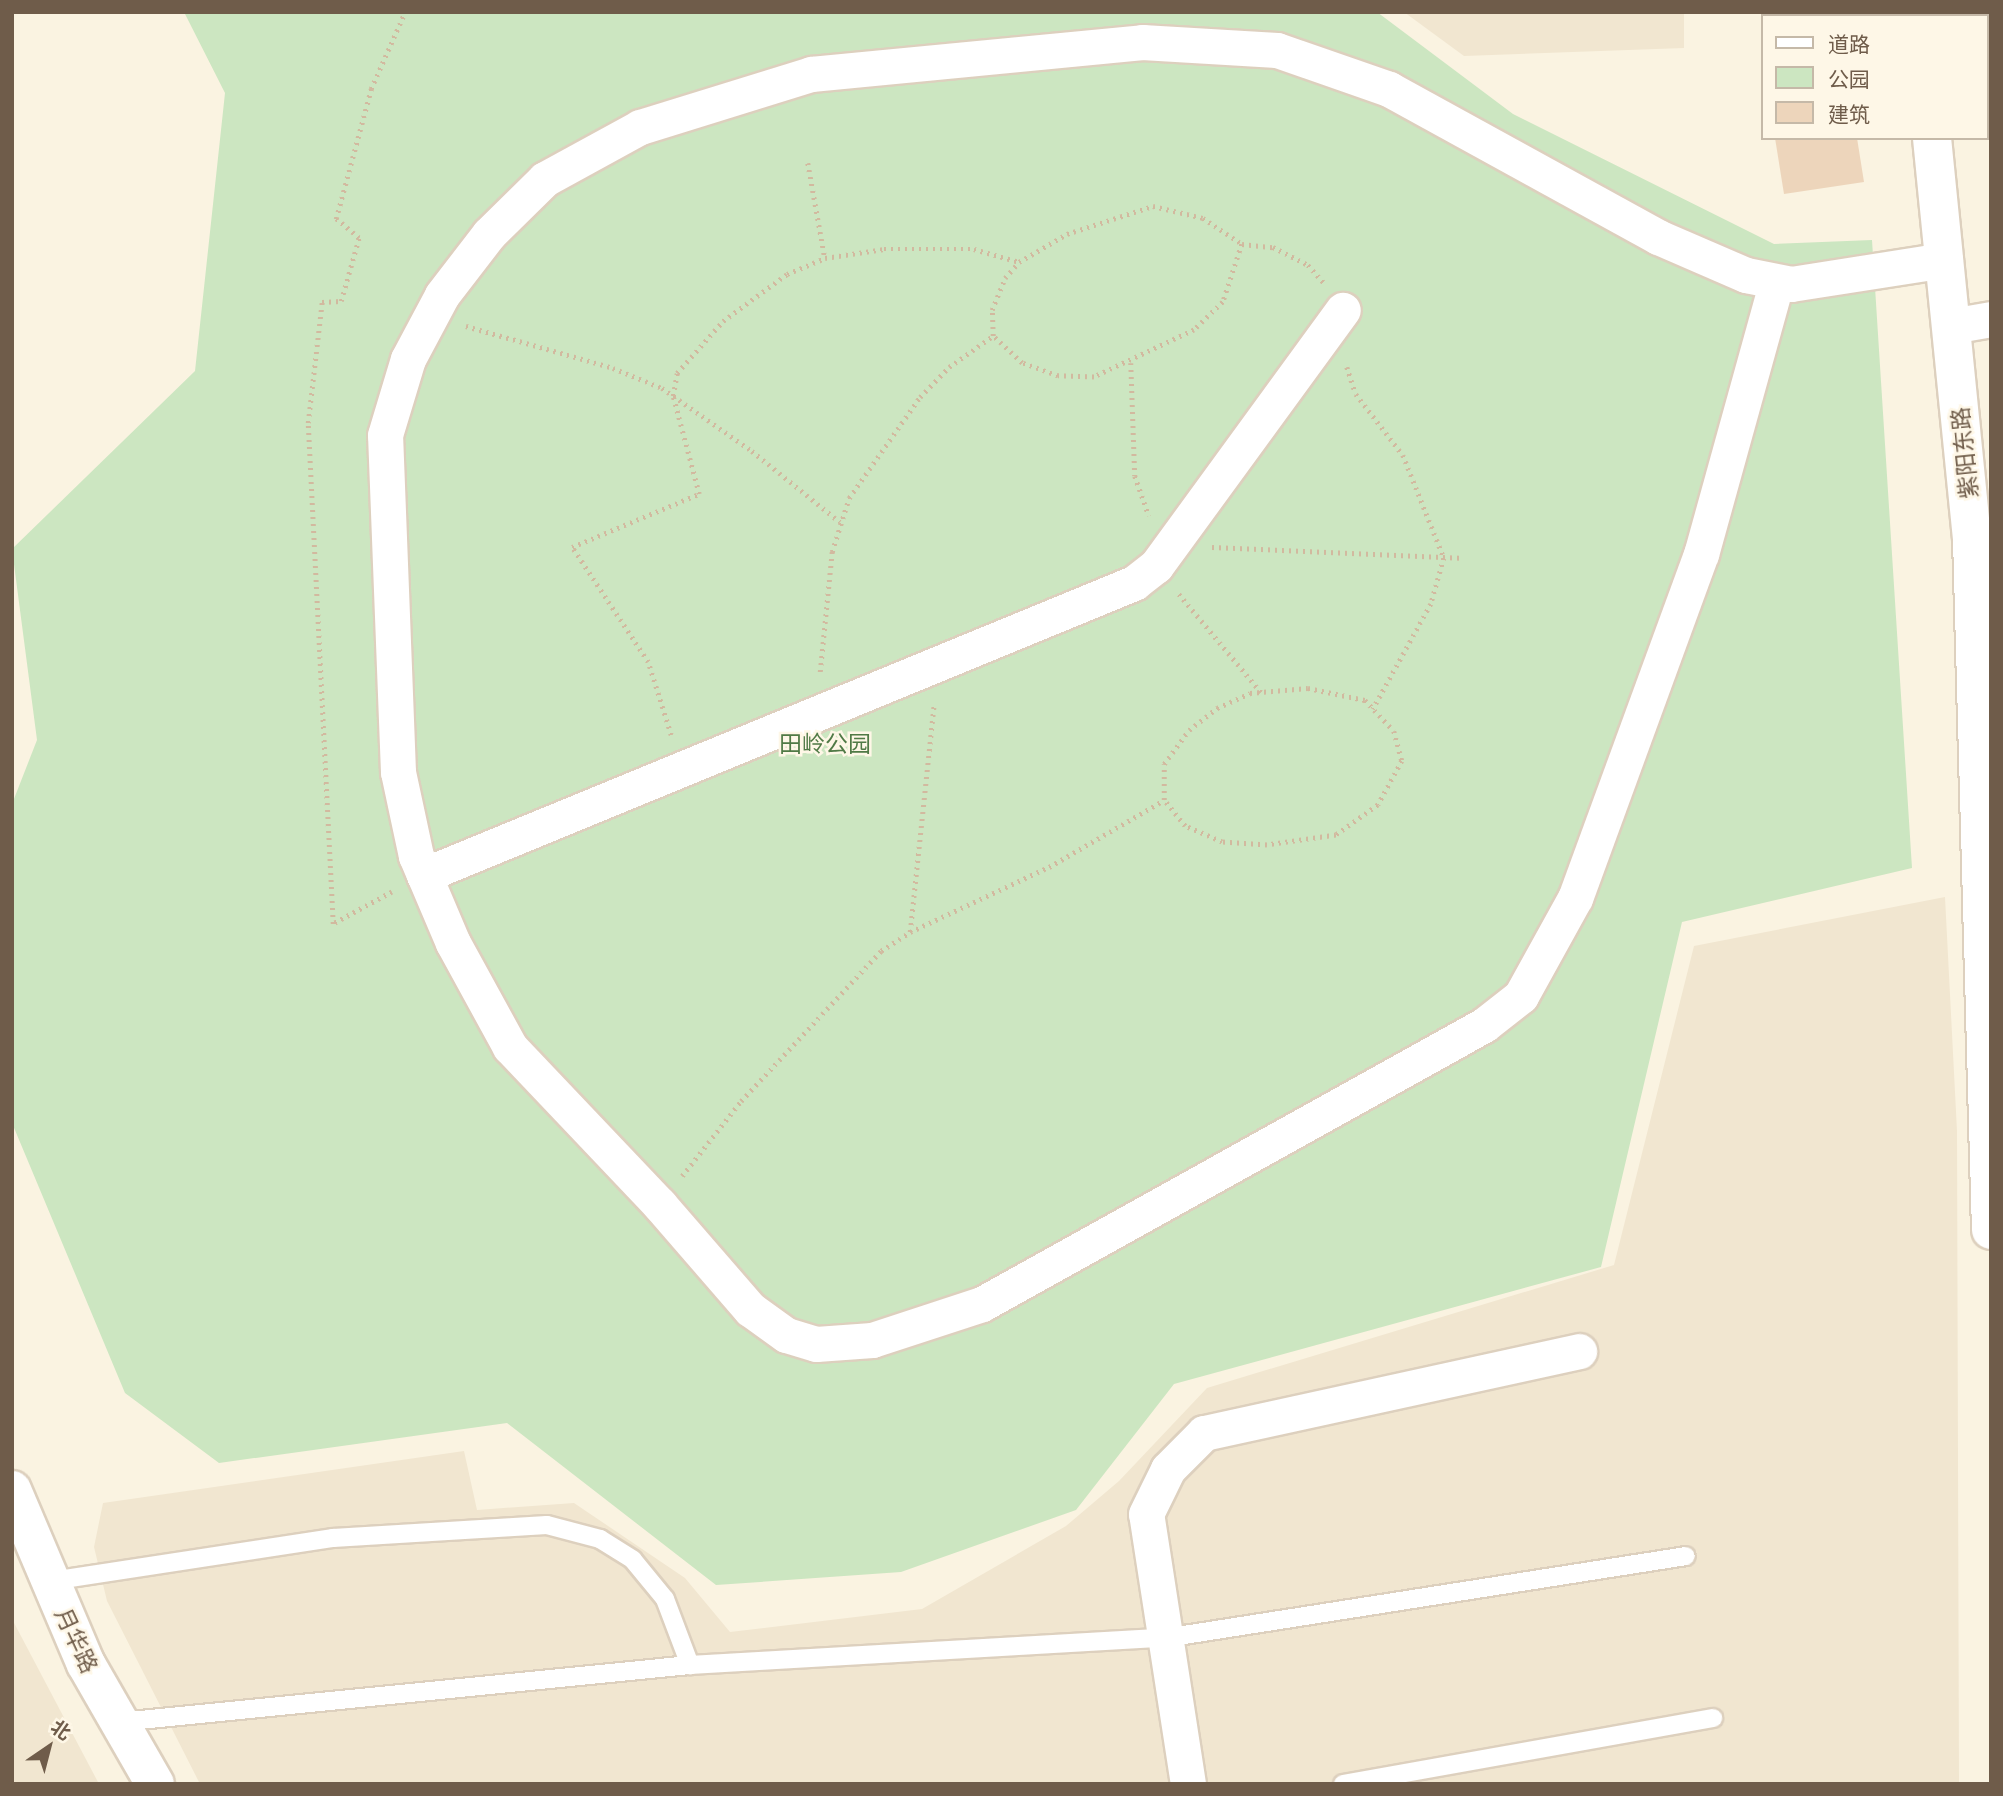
<!DOCTYPE html>
<meta charset="utf-8">
<style>
body{margin:0}
#map{position:relative;width:2003px;height:1796px;overflow:hidden;background:#faf3e1;font-family:Manrope,"Noto Sans SC",sans-serif}
div>[style]{position:absolute}
[style*='--x']{left:calc(var(--x)*1px);top:calc(var(--y)*1px);width:calc(var(--w)*1px);rotate:calc(var(--a)*1deg)}
.residential>*{inset:0;background:#f1e6d0}
.green>*{inset:0;background:#cce6c1}
.building>*{inset:0;background:#edd5bb}
.path>*{height:4.5px;margin-top:-2.25px;transform-origin:0;background:repeating-linear-gradient(90deg,#d2b99f 0 2px,transparent 0 7px)}
.roads{filter:drop-shadow(2px 0 #ddd0be) drop-shadow(-2px 0 #ddd0be) drop-shadow(0 2px #ddd0be) drop-shadow(0 -2px #ddd0be)}
.lane>*{height:18px;margin:-9px;padding:0 9px;transform-origin:9px;border-radius:9px;background:#fff}
.street>*{height:35px;margin:-17.5px;padding:0 17.5px;transform-origin:17.5px;border-radius:17.5px;background:#fff}
.secondary>*{height:38px;margin:-19px;padding:0 19px;transform-origin:19px;border-radius:19px;background:#fff}
span{translate:-50% -50%;white-space:nowrap;text-align:center;line-height:1.15;-webkit-text-stroke:5px #fef7e7;paint-order:stroke}
.street-label{font-size:23px;color:#6f5c4a}
.park-label{font-size:23px;color:#507a46}
.frame{position:absolute;inset:0;border:14px solid #6f5c4a;pointer-events:none}
.legend{position:absolute;left:1761px;top:14px;width:228px;height:126px;box-sizing:border-box;background:#fef7e7;border:2px solid #c5b9a8;margin:0;padding:9px 12px;list-style:none;font-size:21px;color:#6f5c4a}
.legend li{display:flex;align-items:center;gap:14px;height:35px}
.legend b{width:35px;border:2px solid #c5b9a8}
.north{position:absolute;left:14px;top:1712px;width:70px;height:70px;-webkit-text-stroke:5px #fef7e7;paint-order:stroke;rotate:35deg;font-size:19px;font-weight:700;line-height:28px;text-align:center;color:#6f5c4a}
.north::after{content:'';display:block;margin:auto;width:24px;height:32px;background:#6f5c4a;clip-path:polygon(50% 0,100% 100%,50% 72%,0 100%)}
</style>
<div id="map">
<div class="residential">
<i style="clip-path:polygon(1404px 12px,1684px 12px,1684px 48px,1464px 56px)"></i>
<i style="clip-path:polygon(1945px 897px,1957px 1131px,1959px 1784px,200px 1784px,107px 1601px,94px 1547px,103px 1503px,464px 1451px,477px 1510px,574px 1503px,685px 1578px,730px 1632px,922px 1609px,1066px 1526px,1119px 1481px,1207px 1388px,1614px 1265px,1694px 946px)"></i>
<i style="clip-path:polygon(12px 1619px,99px 1784px,12px 1784px)"></i>
</div>
<div class="green">
<i style="clip-path:polygon(184px 12px,1377px 12px,1513px 114px,1774px 244px,1872px 240px,1912px 868px,1682px 922px,1601px 1267px,1174px 1384px,1076px 1510px,901px 1572px,716px 1585px,507px 1423px,219px 1463px,125px 1393px,12px 1123px,12px 804px,37px 740px,12px 549px,195px 371px,225px 93px)"></i>
</div>
<div class="building">
<i style="clip-path:polygon(1775px 138px,1857px 138px,1864px 182px,1784px 194px)"></i>
</div>
<div class="path">
<i style="--x:808;--y:163;--w:97;--a:79.9"></i>
<i style="--x:1242;--y:244;--w:61;--a:108.1"></i>
<i style="--x:1223;--y:302;--w:40;--a:136"></i>
<i style="--x:1194;--y:330;--w:110;--a:154.8"></i>
<i style="--x:1094;--y:377;--w:36;--a:-178"></i>
<i style="--x:1058;--y:376;--w:38;--a:-160"></i>
<i style="--x:1022;--y:363;--w:40;--a:-137"></i>
<i style="--x:993;--y:336;--w:26;--a:-92"></i>
<i style="--x:992;--y:310;--w:35;--a:-68"></i>
<i style="--x:1005;--y:278;--w:21;--a:-49"></i>
<i style="--x:1019;--y:262;--w:56;--a:-30.3"></i>
<i style="--x:1067;--y:234;--w:90;--a:-18"></i>
<i style="--x:1153;--y:206;--w:51;--a:13.5"></i>
<i style="--x:1203;--y:218;--w:47;--a:33.7"></i>
<i style="--x:1242;--y:244;--w:31;--a:6"></i>
<i style="--x:1273;--y:247;--w:39;--a:27"></i>
<i style="--x:1308;--y:265;--w:24;--a:48"></i>
<i style="--x:466;--y:326;--w:153;--a:15.9"></i>
<i style="--x:613;--y:368;--w:53;--a:22.2"></i>
<i style="--x:662;--y:388;--w:110;--a:35"></i>
<i style="--x:752;--y:451;--w:113;--a:38.9"></i>
<i style="--x:1131;--y:363;--w:113;--a:88"></i>
<i style="--x:1135;--y:476;--w:42;--a:70.7"></i>
<i style="--x:1347;--y:367;--w:28;--a:72"></i>
<i style="--x:1356;--y:394;--w:77;--a:52.4"></i>
<i style="--x:1403;--y:455;--w:111;--a:68.3"></i>
<i style="--x:1444;--y:558;--w:48;--a:105.8"></i>
<i style="--x:1431;--y:604;--w:120;--a:118.9"></i>
<i style="--x:1212;--y:547;--w:248;--a:2.5"></i>
<i style="--x:1179;--y:594;--w:128;--a:50.1"></i>
<i style="--x:820;--y:672;--w:121;--a:-84.3"></i>
<i style="--x:832;--y:552;--w:57;--a:-72.5"></i>
<i style="--x:849;--y:498;--w:123;--a:-54.9"></i>
<i style="--x:920;--y:397;--w:42;--a:-46"></i>
<i style="--x:949;--y:367;--w:54;--a:-35.2"></i>
<i style="--x:1308;--y:688;--w:58;--a:11.9"></i>
<i style="--x:1365;--y:700;--w:42;--a:46.9"></i>
<i style="--x:1394;--y:731;--w:31;--a:75"></i>
<i style="--x:1402;--y:761;--w:50;--a:118.6"></i>
<i style="--x:1378;--y:805;--w:52;--a:144.5"></i>
<i style="--x:1336;--y:835;--w:70;--a:171.8"></i>
<i style="--x:1267;--y:845;--w:45;--a:-176.2"></i>
<i style="--x:1222;--y:842;--w:40;--a:-156.6"></i>
<i style="--x:1185;--y:826;--w:33;--a:-129"></i>
<i style="--x:1164;--y:800;--w:36;--a:-90"></i>
<i style="--x:1164;--y:764;--w:42;--a:-53.7"></i>
<i style="--x:1189;--y:730;--w:36;--a:-38"></i>
<i style="--x:1217;--y:708;--w:36;--a:-24"></i>
<i style="--x:1250;--y:693;--w:58;--a:-4.9"></i>
<i style="--x:671;--y:735;--w:77;--a:-107.5"></i>
<i style="--x:648;--y:662;--w:138;--a:-123.5"></i>
<i style="--x:572;--y:547;--w:138;--a:-22.7"></i>
<i style="--x:699;--y:494;--w:101;--a:-104.9"></i>
<i style="--x:673;--y:396;--w:23;--a:-80"></i>
<i style="--x:677;--y:373;--w:69;--a:-48.5"></i>
<i style="--x:723;--y:321;--w:79;--a:-36.3"></i>
<i style="--x:787;--y:274;--w:41;--a:-22.8"></i>
<i style="--x:825;--y:258;--w:60;--a:-8.7"></i>
<i style="--x:884;--y:249;--w:90;--a:0"></i>
<i style="--x:974;--y:249;--w:47;--a:16.1"></i>
<i style="--x:392;--y:892;--w:67;--a:151.5"></i>
<i style="--x:333;--y:924;--w:502;--a:-92.86"></i>
<i style="--x:308;--y:423;--w:122;--a:-83.4"></i>
<i style="--x:322;--y:302;--w:19;--a:-3"></i>
<i style="--x:341;--y:301;--w:66;--a:-74.1"></i>
<i style="--x:359;--y:238;--w:30;--a:-140"></i>
<i style="--x:336;--y:219;--w:135;--a:-74.9"></i>
<i style="--x:371;--y:89;--w:84;--a:-66.2"></i>
<i style="--x:910;--y:932;--w:230;--a:-84"></i>
<i style="--x:682;--y:1176;--w:95;--a:-51.8"></i>
<i style="--x:741;--y:1101;--w:205;--a:-47"></i>
<i style="--x:881;--y:951;--w:35;--a:-33"></i>
<i style="--x:910;--y:932;--w:153;--a:-25.1"></i>
<i style="--x:1049;--y:867;--w:133;--a:-30.2"></i>
</div>
<div class="roads">
<div class="lane">
<i style="--x:51;--y:1581;--w:285;--a:-8.7"></i>
<i style="--x:333;--y:1538;--w:214;--a:-3.5"></i>
<i style="--x:547;--y:1525;--w:55;--a:14.8"></i>
<i style="--x:600;--y:1539;--w:39;--a:32"></i>
<i style="--x:633;--y:1560;--w:50;--a:50.6"></i>
<i style="--x:665;--y:1599;--w:71;--a:69.3"></i>
<i style="--x:120;--y:1722;--w:573;--a:-5.71"></i>
<i style="--x:690;--y:1665;--w:476;--a:-3.3"></i>
<i style="--x:1165;--y:1638;--w:527;--a:-8.94"></i>
<i style="--x:1343;--y:1784;--w:376;--a:-10.1"></i>
</div>
<div class="street">
<i style="--x:1776;--y:284;--w:280;--a:105.5"></i>
<i style="--x:1701;--y:554;--w:366;--a:110.1"></i>
<i style="--x:1575;--y:898;--w:112;--a:118.9"></i>
<i style="--x:1521;--y:996;--w:47;--a:141.9"></i>
<i style="--x:1484;--y:1025;--w:574;--a:150.94"></i>
<i style="--x:982;--y:1304;--w:116;--a:161.9"></i>
<i style="--x:872;--y:1340;--w:56;--a:175.9"></i>
<i style="--x:816;--y:1344;--w:31;--a:-163"></i>
<i style="--x:786;--y:1335;--w:44;--a:-144.2"></i>
<i style="--x:750;--y:1309;--w:138;--a:-130.9"></i>
<i style="--x:660;--y:1205;--w:218;--a:-133.5"></i>
<i style="--x:510;--y:1047;--w:119;--a:-118.7"></i>
<i style="--x:453;--y:943;--w:95;--a:-113"></i>
<i style="--x:416;--y:856;--w:86;--a:-102.1"></i>
<i style="--x:398;--y:772;--w:337;--a:-92.2"></i>
<i style="--x:385;--y:435;--w:79;--a:-73.2"></i>
<i style="--x:408;--y:359;--w:72;--a:-62"></i>
<i style="--x:442;--y:295;--w:77;--a:-52.4"></i>
<i style="--x:489;--y:234;--w:78;--a:-44.5"></i>
<i style="--x:545;--y:179;--w:108;--a:-28.7"></i>
<i style="--x:640;--y:127;--w:179;--a:-17.2"></i>
<i style="--x:811;--y:74;--w:333;--a:-5.5"></i>
<i style="--x:1142;--y:42;--w:135;--a:3.4"></i>
<i style="--x:1277;--y:50;--w:119;--a:19.2"></i>
<i style="--x:1389;--y:89;--w:307;--a:28.8"></i>
<i style="--x:1658;--y:237;--w:96;--a:23.4"></i>
<i style="--x:1746;--y:275;--w:46;--a:11.3"></i>
<i style="--x:1791;--y:284;--w:156;--a:-8.9"></i>
<i style="--x:1951;--y:326;--w:41;--a:-9.9"></i>
<i style="--x:424;--y:875;--w:768;--a:-22.36"></i>
<i style="--x:1134;--y:583;--w:28;--a:-38"></i>
<i style="--x:1156;--y:566;--w:317;--a:-53.9"></i>
<i style="--x:1188;--y:1784;--w:273;--a:-98.8"></i>
<i style="--x:1146;--y:1514;--w:50;--a:-63.9"></i>
<i style="--x:1168;--y:1469;--w:51;--a:-45"></i>
<i style="--x:1204;--y:1433;--w:384;--a:-12.3"></i>
</div>
<div class="secondary">
<i style="--x:1918;--y:12;--w:4;--a:76"></i>
<i style="--x:1987;--y:18;--w:29;--a:82"></i>
<i style="--x:1932;--y:138;--w:402;--a:84.3"></i>
<i style="--x:1972;--y:538;--w:692;--a:88.43"></i>
<i style="--x:12;--y:1490;--w:189;--a:67"></i>
<i style="--x:86;--y:1664;--w:138;--a:60.1"></i>
</div>
</div>
<div class="street-label">
<span style="left:1964px;top:453px;rotate:-96deg">紫阳东路</span>
<span style="left:77px;top:1640px;rotate:65deg">月华路</span>
</div>
<div class="park-label">
<span style="left:825px;top:743px">田岭公园</span>
</div>
<div class="frame"></div>
<ul class="legend">
<li><b style="height:9px;background:#fff"></b>道路</li>
<li><b style="height:19px;background:#cce6c1"></b>公园</li>
<li><b style="height:19px;background:#edd5bb"></b>建筑</li>
</ul>
<div class="north">北</div>
</div>
